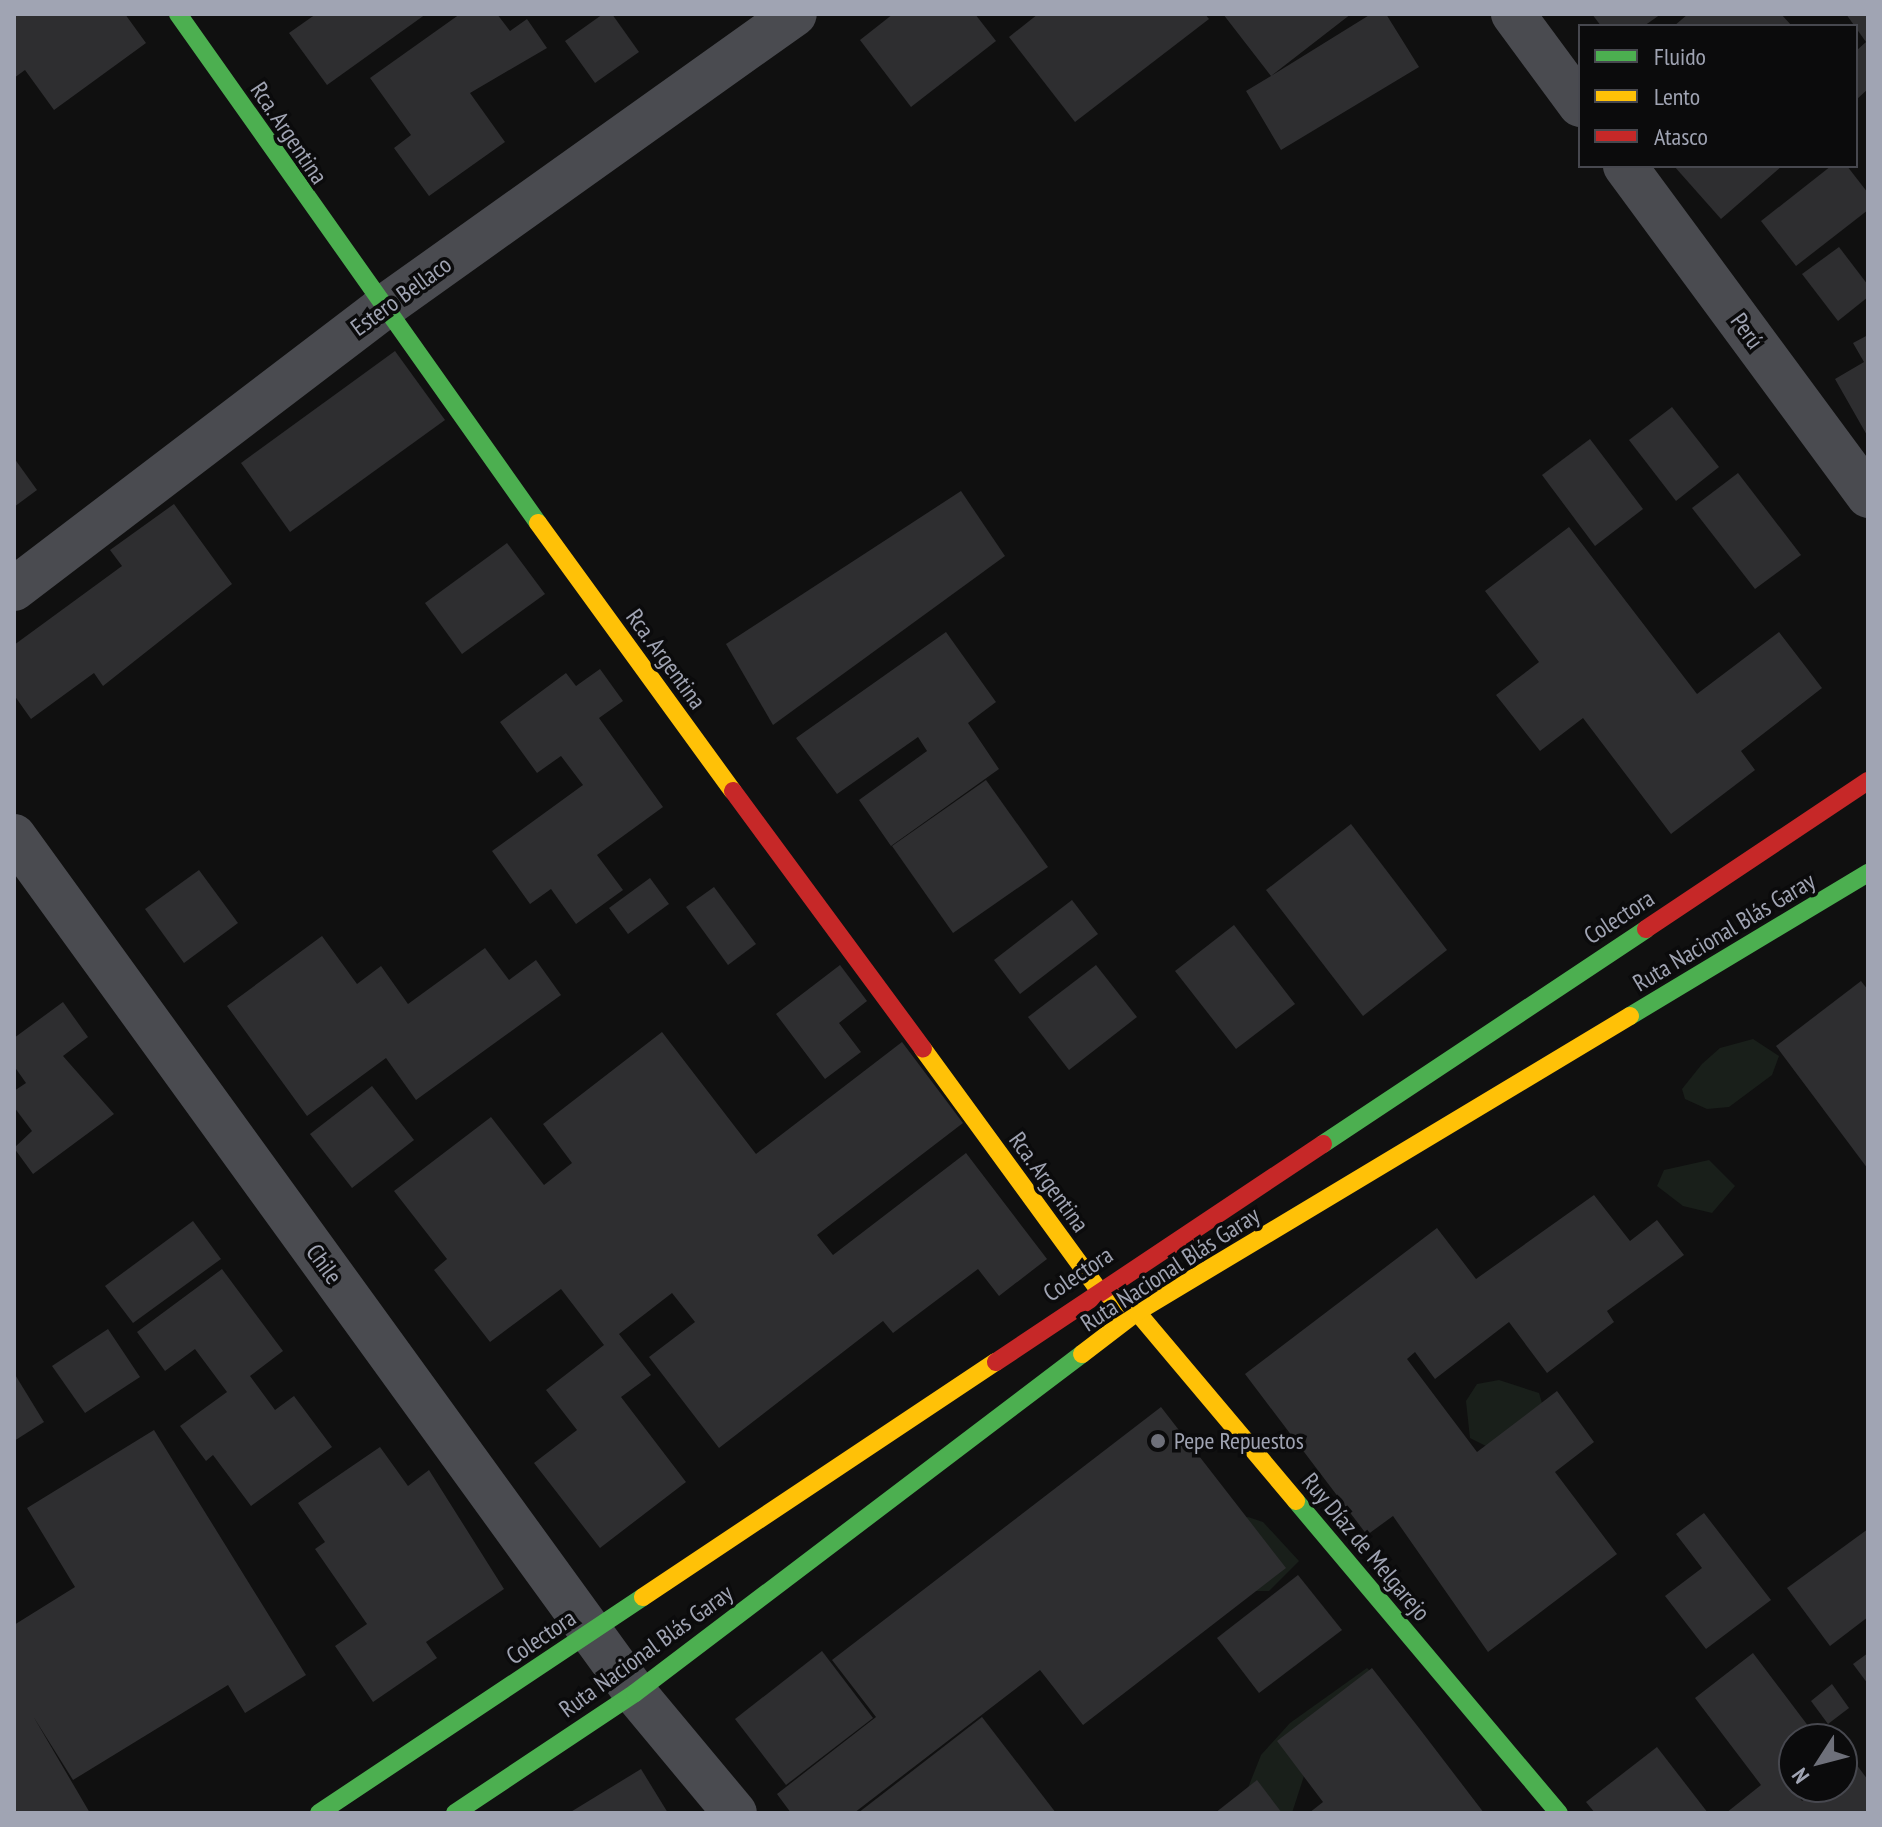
<!DOCTYPE html>
<meta charset="utf-8">
<style>
body{margin:0}
#map{position:relative;width:1882px;height:1827px;overflow:hidden;background:#101010;font-family:"PT Sans Narrow",sans-serif}
div>[style]{position:absolute}
[style*='--x']{left:calc(var(--x)*1px);top:calc(var(--y)*1px);width:calc(var(--w)*1px);rotate:calc(var(--a)*1deg)}
.green>*{inset:0;background:#191f1a}
.building>*{inset:0;background:#2e2e30}
.street>*{height:44px;margin:-22px;padding:0 22px;transform-origin:22px;border-radius:22px;background:#4a4b50}
.fast>*{height:18px;margin:-9px;padding:0 9px;transform-origin:9px;border-radius:9px;background:#4caf50}
.slow>*{height:18px;margin:-9px;padding:0 9px;transform-origin:9px;border-radius:9px;background:#ffc107}
.jam>*{height:18px;margin:-9px;padding:0 9px;transform-origin:9px;border-radius:9px;background:#c62828}
.dots>*{width:22px;height:22px;translate:-50% -50%;box-sizing:border-box;border:4px solid #0b0b0c;border-radius:50%}
span{translate:-50% -50%;white-space:nowrap;text-align:center;line-height:1.15;-webkit-text-stroke:7px #0b0b0c;paint-order:stroke}
.street-label{font-size:24px;color:#a0a4b3}
.poi-label{font-size:24px;color:#a0a4b3}
.left{translate:0 -50%;text-align:left}
.frame{position:absolute;inset:0;border:16px solid #a0a4b3;pointer-events:none}
.legend{position:absolute;left:1578px;top:24px;width:280px;height:144px;box-sizing:border-box;background:#0b0b0c;border:2px solid #47484f;margin:0;padding:10px 14px;list-style:none;font-size:24px;color:#a0a4b3}
.legend li{display:flex;align-items:center;gap:16px;height:40px}
.legend b{width:40px;border:2px solid #47484f}
.north{position:absolute;left:1778px;top:1723px;width:80px;height:80px;box-sizing:border-box;background:#0b0b0c;border:2px solid #47484f;border-radius:50%;rotate:234deg;font-size:22px;font-weight:700;line-height:32px;text-align:center;color:#a0a4b3}
.north::after{content:'';display:block;margin:auto;width:28px;height:36px;background:#6e707a;clip-path:polygon(50% 0,100% 100%,50% 72%,0 100%)}
</style>
<div id="map">
<div class="green">
<i style="clip-path:polygon(1753px 1039px,1779px 1056px,1772px 1075px,1729px 1107px,1707px 1109px,1685px 1099px,1682px 1089px,1702px 1064px,1720px 1048px)"></i>
<i style="clip-path:polygon(1709px 1160px,1735px 1186px,1712px 1213px,1683px 1206px,1657px 1186px,1664px 1170px)"></i>
<i style="clip-path:polygon(1499px 1380px,1539px 1393px,1542px 1403px,1492px 1449px,1470px 1438px,1466px 1401px,1477px 1384px)"></i>
<i style="clip-path:polygon(1248px 1517px,1263px 1522px,1299px 1561px,1269px 1591px,1252px 1591px,1236px 1519px)"></i>
<i style="clip-path:polygon(1367px 1668px,1388px 1689px,1304px 1776px,1292px 1813px,1225px 1813px,1244px 1798px,1261px 1755px,1290px 1723px)"></i>
</div>
<div class="building">
<i style="clip-path:polygon(14px 14px,125px 14px,146px 43px,54px 110px,25px 70px,14px 78px)"></i>
<i style="clip-path:polygon(316px 14px,426px 14px,327px 85px,289px 33px)"></i>
<i style="clip-path:polygon(460px 14px,497px 14px,510px 31px,527px 19px,547px 48px,470px 93px,505px 142px,429px 196px,394px 148px,411px 135px,370px 78px)"></i>
<i style="clip-path:polygon(603px 14px,612px 14px,639px 52px,595px 83px,565px 41px)"></i>
<i style="clip-path:polygon(893px 14px,975px 14px,996px 41px,911px 107px,860px 40px)"></i>
<i style="clip-path:polygon(1038px 14px,1205px 14px,1209px 19px,1075px 122px,1009px 37px)"></i>
<i style="clip-path:polygon(1223px 14px,1351px 14px,1271px 76px,1371px 14px,1386px 14px,1419px 67px,1281px 150px,1246px 91px,1271px 76px)"></i>
<i style="clip-path:polygon(1592px 14px,1661px 14px,1644px 26px,1601px 26px)"></i>
<i style="clip-path:polygon(1688px 14px,1781px 14px,1792px 26px,1674px 26px)"></i>
<i style="clip-path:polygon(1846px 14px,1868px 14px,1868px 89px,1856px 100px,1856px 51px,1866px 42px)"></i>
<i style="clip-path:polygon(1674px 166px,1782px 166px,1721px 219px)"></i>
<i style="clip-path:polygon(1831px 166px,1847px 166px,1868px 193px,1868px 210px,1796px 266px,1761px 221px)"></i>
<i style="clip-path:polygon(1839px 247px,1868px 285px,1868px 297px,1838px 321px,1802px 274px)"></i>
<i style="clip-path:polygon(1868px 335px,1868px 437px,1835px 379px,1864px 362px,1853px 343px)"></i>
<i style="clip-path:polygon(395px 351px,445px 420px,290px 532px,241px 463px)"></i>
<i style="clip-path:polygon(1672px 407px,1719px 467px,1676px 501px,1629px 440px)"></i>
<i style="clip-path:polygon(1590px 439px,1643px 509px,1595px 546px,1542px 475px)"></i>
<i style="clip-path:polygon(14px 458px,37px 490px,14px 507px)"></i>
<i style="clip-path:polygon(1738px 473px,1801px 555px,1755px 589px,1692px 508px)"></i>
<i style="clip-path:polygon(961px 491px,1005px 556px,773px 725px,726px 644px)"></i>
<i style="clip-path:polygon(174px 504px,232px 584px,103px 686px,94px 673px,31px 719px,14px 695px,14px 645px,122px 566px,110px 550px)"></i>
<i style="clip-path:polygon(1569px 527px,1697px 694px,1779px 632px,1822px 688px,1741px 751px,1755px 770px,1671px 834px,1583px 718px,1540px 751px,1496px 695px,1539px 662px,1485px 591px)"></i>
<i style="clip-path:polygon(507px 543px,545px 594px,462px 654px,425px 603px)"></i>
<i style="clip-path:polygon(946px 632px,996px 702px,968px 723px,999px 769px,891px 846px,859px 800px,927px 751px,918px 737px,837px 794px,796px 738px)"></i>
<i style="clip-path:polygon(600px 669px,623px 701px,599px 718px,663px 807px,597px 855px,623px 890px,576px 924px,551px 889px,530px 904px,492px 851px,583px 785px,561px 756px,537px 773px,500px 722px,566px 673px,576px 686px)"></i>
<i style="clip-path:polygon(986px 780px,1048px 867px,953px 933px,892px 846px)"></i>
<i style="clip-path:polygon(1351px 824px,1447px 950px,1363px 1016px,1266px 890px)"></i>
<i style="clip-path:polygon(199px 870px,238px 923px,184px 963px,145px 909px)"></i>
<i style="clip-path:polygon(650px 878px,669px 904px,628px 934px,609px 908px)"></i>
<i style="clip-path:polygon(714px 887px,756px 944px,728px 965px,686px 907px)"></i>
<i style="clip-path:polygon(1072px 900px,1098px 934px,1020px 994px,994px 960px)"></i>
<i style="clip-path:polygon(1234px 925px,1295px 1004px,1236px 1049px,1175px 971px)"></i>
<i style="clip-path:polygon(322px 936px,357px 984px,381px 966px,408px 1004px,485px 948px,509px 980px,536px 960px,561px 995px,416px 1100px,386px 1058px,307px 1116px,227px 1006px)"></i>
<i style="clip-path:polygon(840px 965px,867px 1001px,839px 1023px,861px 1052px,825px 1079px,776px 1014px)"></i>
<i style="clip-path:polygon(1096px 965px,1137px 1017px,1069px 1070px,1028px 1017px)"></i>
<i style="clip-path:polygon(1861px 981px,1868px 990px,1868px 1169px,1776px 1046px)"></i>
<i style="clip-path:polygon(63px 1002px,88px 1037px,63px 1056px,114px 1114px,33px 1174px,14px 1148px,32px 1131px,14px 1107px,14px 1091px,26px 1083px,14px 1066px,14px 1038px)"></i>
<i style="clip-path:polygon(662px 1032px,756px 1154px,902px 1042px,963px 1123px,817px 1235px,833px 1255px,966px 1153px,1047px 1259px,999px 1296px,978px 1269px,893px 1333px,883px 1321px,719px 1448px,649px 1357px,695px 1322px,672px 1293px,619px 1334px,651px 1375px,621px 1397px,686px 1482px,600px 1548px,534px 1463px,577px 1430px,546px 1390px,604px 1345px,561px 1289px,490px 1342px,434px 1270px,447px 1259px,394px 1191px,491px 1117px,544px 1185px,572px 1163px,543px 1124px)"></i>
<i style="clip-path:polygon(372px 1086px,414px 1140px,352px 1188px,310px 1134px)"></i>
<i style="clip-path:polygon(1594px 1195px,1630px 1241px,1657px 1220px,1684px 1255px,1607px 1311px,1614px 1322px,1547px 1373px,1509px 1322px,1435px 1379px,1415px 1352px,1407px 1359px,1477px 1452px,1557px 1391px,1594px 1442px,1555px 1472px,1617px 1554px,1488px 1652px,1393px 1516px,1367px 1535px,1245px 1374px,1437px 1228px,1476px 1279px)"></i>
<i style="clip-path:polygon(193px 1221px,221px 1259px,133px 1323px,105px 1286px)"></i>
<i style="clip-path:polygon(222px 1269px,283px 1351px,250px 1376px,275px 1410px,294px 1396px,332px 1447px,251px 1506px,213px 1455px,206px 1461px,180px 1426px,227px 1392px,195px 1349px,165px 1371px,137px 1332px)"></i>
<i style="clip-path:polygon(108px 1329px,140px 1377px,85px 1413px,52px 1366px)"></i>
<i style="clip-path:polygon(14px 1373px,44px 1422px,14px 1441px)"></i>
<i style="clip-path:polygon(1161px 1407px,1286px 1568px,1083px 1725px,1040px 1670px,854px 1813px,791px 1813px,777px 1794px,876px 1717px,832px 1660px)"></i>
<i style="clip-path:polygon(154px 1430px,306px 1675px,245px 1713px,228px 1685px,73px 1780px,33px 1716px,90px 1813px,14px 1813px,14px 1625px,75px 1587px,27px 1508px)"></i>
<i style="clip-path:polygon(380px 1447px,408px 1486px,429px 1470px,504px 1589px,426px 1642px,437px 1658px,373px 1702px,335px 1646px,367px 1624px,315px 1549px,325px 1542px,298px 1503px)"></i>
<i style="clip-path:polygon(1704px 1513px,1771px 1600px,1706px 1649px,1665px 1596px,1702px 1568px,1676px 1534px)"></i>
<i style="clip-path:polygon(1868px 1529px,1868px 1617px,1830px 1646px,1787px 1588px)"></i>
<i style="clip-path:polygon(1298px 1575px,1342px 1630px,1259px 1693px,1217px 1638px)"></i>
<i style="clip-path:polygon(822px 1651px,873px 1718px,786px 1785px,735px 1719px)"></i>
<i style="clip-path:polygon(1753px 1653px,1818px 1739px,1794px 1739px,1794px 1760px,1779px 1772px,1802px 1801px,1819px 1787px,1842px 1787px,1842px 1769px,1853px 1760px,1868px 1780px,1868px 1813px,1726px 1813px,1761px 1785px,1695px 1698px)"></i>
<i style="clip-path:polygon(1868px 1653px,1868px 1684px,1853px 1664px)"></i>
<i style="clip-path:polygon(1372px 1668px,1419px 1728px,1484px 1813px,1309px 1813px,1323px 1802px,1277px 1741px)"></i>
<i style="clip-path:polygon(1832px 1684px,1849px 1708px,1828px 1724px,1811px 1701px)"></i>
<i style="clip-path:polygon(982px 1717px,1056px 1813px,858px 1813px)"></i>
<i style="clip-path:polygon(1657px 1747px,1708px 1813px,1595px 1813px,1586px 1802px)"></i>
<i style="clip-path:polygon(641px 1769px,668px 1813px,569px 1813px)"></i>
<i style="clip-path:polygon(1257px 1780px,1282px 1813px,1215px 1813px)"></i>
</div>
<div class="street">
<i style="--x:1513;--y:14;--w:113;--a:53.6"></i>
<i style="--x:1625;--y:166;--w:410;--a:53.6"></i>
<i style="--x:14;--y:589;--w:462;--a:-37.3"></i>
<i style="--x:381;--y:309;--w:508;--a:-35.47"></i>
<i style="--x:14;--y:836;--w:1058;--a:54.07"></i>
<i style="--x:635;--y:1693;--w:156;--a:50.2"></i>
</div>
<div class="fast">
<i style="--x:178;--y:14;--w:623;--a:54.73"></i>
<i style="--x:1630;--y:1016;--w:278;--a:-31"></i>
<i style="--x:1323;--y:1144;--w:388;--a:-33.6"></i>
<i style="--x:1296;--y:1501;--w:408;--a:49.9"></i>
<i style="--x:319;--y:1813;--w:389;--a:-33.7"></i>
<i style="--x:455;--y:1813;--w:216;--a:-33.7"></i>
<i style="--x:635;--y:1693;--w:561;--a:-37.18"></i>
</div>
<div class="slow">
<i style="--x:538;--y:523;--w:331;--a:54"></i>
<i style="--x:923;--y:1049;--w:297;--a:53.9"></i>
<i style="--x:1098;--y:1289;--w:45;--a:30.5"></i>
<i style="--x:1137;--y:1312;--w:247;--a:49.9"></i>
<i style="--x:1082;--y:1354;--w:69;--a:-37.4"></i>
<i style="--x:1137;--y:1312;--w:575;--a:-30.98"></i>
<i style="--x:643;--y:1597;--w:424;--a:-33.7"></i>
</div>
<div class="jam">
<i style="--x:733;--y:791;--w:320;--a:53.6"></i>
<i style="--x:1646;--y:929;--w:267;--a:-33.7"></i>
<i style="--x:996;--y:1362;--w:393;--a:-33.7"></i>
</div>
<div class="dots">
<i style="left:1158px;top:1441px;background:#6e707a"></i>
</div>
<div class="street-label">
<span style="left:289px;top:133px;rotate:56deg">Rca. Argentina</span>
<span style="left:401px;top:296px;rotate:-36deg">Estero Bellaco</span>
<span style="left:1747px;top:331px;rotate:54deg">Perú</span>
<span style="left:666px;top:659px;rotate:54deg">Rca. Argentina</span>
<span style="left:1619px;top:917px;rotate:-33deg">Colectora</span>
<span style="left:1724px;top:932px;rotate:-31deg">Ruta Nacional Blás Garay</span>
<span style="left:1049px;top:1182px;rotate:54deg">Rca. Argentina</span>
<span style="left:324px;top:1264px;rotate:54deg">Chile</span>
<span style="left:1170px;top:1269px;rotate:-33deg">Ruta Nacional Blás Garay</span>
<span style="left:1078px;top:1274px;rotate:-34deg">Colectora</span>
<span style="left:1366px;top:1547px;rotate:50deg">Ruy Díaz de Melgarejo</span>
<span style="left:541px;top:1637px;rotate:-34deg">Colectora</span>
<span style="left:646px;top:1651px;rotate:-36deg">Ruta Nacional Blás Garay</span>
</div>
<div class="poi-label">
<span class="left" style="left:1174px;top:1441px">Pepe Repuestos</span>
</div>
<div class="frame"></div>
<ul class="legend">
<li><b style="height:10px;background:#4caf50"></b>Fluido</li>
<li><b style="height:10px;background:#ffc107"></b>Lento</li>
<li><b style="height:10px;background:#c62828"></b>Atasco</li>
</ul>
<div class="north">N</div>
</div>
